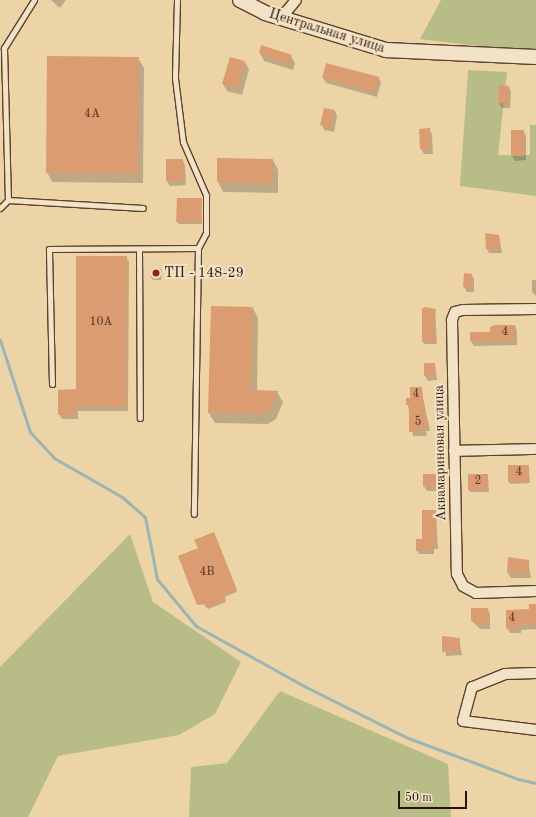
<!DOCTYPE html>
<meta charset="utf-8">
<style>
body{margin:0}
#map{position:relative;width:536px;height:817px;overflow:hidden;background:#edd4a7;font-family:"Old Standard TT",serif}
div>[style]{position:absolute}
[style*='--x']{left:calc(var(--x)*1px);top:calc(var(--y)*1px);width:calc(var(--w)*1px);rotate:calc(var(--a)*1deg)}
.green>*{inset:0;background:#b8bd87}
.shadow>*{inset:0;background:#0003}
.stream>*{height:3px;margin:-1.5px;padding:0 1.5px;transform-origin:1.5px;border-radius:1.5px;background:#9db5b2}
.building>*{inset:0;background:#da9c70}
.roads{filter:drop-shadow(1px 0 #5c412f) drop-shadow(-1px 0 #5c412f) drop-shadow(0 1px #5c412f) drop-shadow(0 -1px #5c412f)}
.lane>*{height:5px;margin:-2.5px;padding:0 2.5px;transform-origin:2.5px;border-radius:2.5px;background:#f3e3c6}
.street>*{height:10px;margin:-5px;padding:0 5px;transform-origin:5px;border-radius:5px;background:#f3e3c6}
.secondary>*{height:14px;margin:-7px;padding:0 7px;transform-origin:7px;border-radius:7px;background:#f3e3c6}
.dots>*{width:11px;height:11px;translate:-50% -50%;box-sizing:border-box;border:2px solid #f3e3c6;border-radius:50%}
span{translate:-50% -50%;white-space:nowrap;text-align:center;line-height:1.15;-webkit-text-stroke:4px #f3e3c6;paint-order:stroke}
.number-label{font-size:12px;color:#573321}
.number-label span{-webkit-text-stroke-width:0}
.street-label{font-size:14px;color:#2b1007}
.poi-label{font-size:14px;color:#2b1007}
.left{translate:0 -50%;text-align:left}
.scale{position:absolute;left:398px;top:791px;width:69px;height:18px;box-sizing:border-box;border:2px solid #2b1007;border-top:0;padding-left:5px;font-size:12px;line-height:14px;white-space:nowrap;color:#2b1007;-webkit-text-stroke:3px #f3e3c6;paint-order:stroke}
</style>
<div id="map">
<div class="green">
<i style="clip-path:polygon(441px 0,536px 0,536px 49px,495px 48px,420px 39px)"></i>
<i style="clip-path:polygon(468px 70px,507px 72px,498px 155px,530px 155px,530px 125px,536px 125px,536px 196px,460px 186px)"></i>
<i style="clip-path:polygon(130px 534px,153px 602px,241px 662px,215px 714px,179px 735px,58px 756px,28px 817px,0 817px,0 667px)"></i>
<i style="clip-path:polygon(280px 691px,448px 764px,451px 817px,189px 817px,191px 767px,227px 763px)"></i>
</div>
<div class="shadow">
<i style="clip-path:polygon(51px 0,66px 0,60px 8px)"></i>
<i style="clip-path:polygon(262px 46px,291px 56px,295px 63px,293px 70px,264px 61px,260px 53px)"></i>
<i style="clip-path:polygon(138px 58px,144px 68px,143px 183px,52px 182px,47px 172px)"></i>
<i style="clip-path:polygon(245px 62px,249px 69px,242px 95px,227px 91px,223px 84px)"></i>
<i style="clip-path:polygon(323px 78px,379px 78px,381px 83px,377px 97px,326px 83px)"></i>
<i style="clip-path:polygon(509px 87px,511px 92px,510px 108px,502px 108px,499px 103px)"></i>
<i style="clip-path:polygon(335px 111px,337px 116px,334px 132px,324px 130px,322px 125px)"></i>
<i style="clip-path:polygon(429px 129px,432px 134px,433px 154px,424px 154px,421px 149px,420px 130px)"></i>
<i style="clip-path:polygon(523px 131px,526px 136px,526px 160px,515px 161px,512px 156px)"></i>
<i style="clip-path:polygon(218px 159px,273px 160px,278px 170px,278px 193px,223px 192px,218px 182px)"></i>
<i style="clip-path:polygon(182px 160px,185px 165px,186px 185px,170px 186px,167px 181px)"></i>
<i style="clip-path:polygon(178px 199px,201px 199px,202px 224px,178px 224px)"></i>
<i style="clip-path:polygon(499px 236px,502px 253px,489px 253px,487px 249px)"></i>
<i style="clip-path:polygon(126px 257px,129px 262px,128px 411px,78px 411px,78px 419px,62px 419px,59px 414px,77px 390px)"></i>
<i style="clip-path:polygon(161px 270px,161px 280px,153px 280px,152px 278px)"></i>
<i style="clip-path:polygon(472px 275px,474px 279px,474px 292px,467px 292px,464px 287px)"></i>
<i style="clip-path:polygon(532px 280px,536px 280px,536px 296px,532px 292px)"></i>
<i style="clip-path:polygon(253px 308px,258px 318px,257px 391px,277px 392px,283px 402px,276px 419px,268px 424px,215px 423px,209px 413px)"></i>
<i style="clip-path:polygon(435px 310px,437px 344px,424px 344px,423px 341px)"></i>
<i style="clip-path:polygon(515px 326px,517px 331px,517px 345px,474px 346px,471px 341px,471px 333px,491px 333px)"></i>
<i style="clip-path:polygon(435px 364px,437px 380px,428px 381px,425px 376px)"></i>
<i style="clip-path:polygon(421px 388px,430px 431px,426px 431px,427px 436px,413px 436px,407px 399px,411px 399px)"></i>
<i style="clip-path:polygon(528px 466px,530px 483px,510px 484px,509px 482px)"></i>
<i style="clip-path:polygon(435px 475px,438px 491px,427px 491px,424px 486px)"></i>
<i style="clip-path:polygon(488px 475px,489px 492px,470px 492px,469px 490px)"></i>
<i style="clip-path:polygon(436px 511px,438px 549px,434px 549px,434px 554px,419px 554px,417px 550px)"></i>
<i style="clip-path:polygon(215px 535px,237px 592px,224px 597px,226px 602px,208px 609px,206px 604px,198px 605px)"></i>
<i style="clip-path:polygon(509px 558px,528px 561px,531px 578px,511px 578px,508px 573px)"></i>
<i style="clip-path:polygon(536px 605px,536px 629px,521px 630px,521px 633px,510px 633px,507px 628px)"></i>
<i style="clip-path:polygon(488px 609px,490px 614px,490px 629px,480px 629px,472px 621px)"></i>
<i style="clip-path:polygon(443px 637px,459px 639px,462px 655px,446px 656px)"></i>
</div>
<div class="stream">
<i style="--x:0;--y:340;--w:97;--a:71.9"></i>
<i style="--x:30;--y:432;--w:35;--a:47"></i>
<i style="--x:54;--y:458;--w:78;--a:29.8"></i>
<i style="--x:122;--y:497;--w:30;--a:41"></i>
<i style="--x:145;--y:517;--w:63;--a:79"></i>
<i style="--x:157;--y:579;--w:61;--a:50.3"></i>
<i style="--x:196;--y:626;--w:126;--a:29"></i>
<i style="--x:306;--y:687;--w:114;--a:26.6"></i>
<i style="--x:408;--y:738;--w:117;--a:20.4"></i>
<i style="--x:518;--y:779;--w:18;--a:13"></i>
</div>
<div class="building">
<i style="clip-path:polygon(261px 45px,292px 55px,289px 64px,259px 53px)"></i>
<i style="clip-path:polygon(47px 56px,139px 57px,138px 174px,46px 173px)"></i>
<i style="clip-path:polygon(230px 57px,245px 61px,238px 88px,222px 84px)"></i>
<i style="clip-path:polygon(326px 63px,379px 77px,375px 93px,322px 78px)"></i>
<i style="clip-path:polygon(499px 85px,509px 86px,508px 104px,498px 103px)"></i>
<i style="clip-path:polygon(324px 108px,335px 110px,331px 128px,320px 125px)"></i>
<i style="clip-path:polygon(430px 128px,431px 149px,420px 149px,419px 129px)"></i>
<i style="clip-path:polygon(511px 130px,524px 130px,524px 156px,511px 156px)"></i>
<i style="clip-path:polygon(217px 158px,273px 159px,273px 184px,217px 182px)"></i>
<i style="clip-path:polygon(166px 159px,183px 159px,184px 180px,166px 181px)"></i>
<i style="clip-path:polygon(177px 198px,202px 198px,201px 222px,176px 222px)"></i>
<i style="clip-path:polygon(485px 233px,499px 235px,500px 249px,486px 249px)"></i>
<i style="clip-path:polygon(76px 256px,127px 256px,126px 407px,76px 407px,76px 415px,58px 415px,58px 390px,76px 389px)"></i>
<i style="clip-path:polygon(152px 268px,162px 269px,161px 279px,151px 278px)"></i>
<i style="clip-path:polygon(464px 273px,472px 274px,472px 288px,463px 287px)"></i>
<i style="clip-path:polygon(211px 306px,253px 307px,251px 390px,278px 391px,270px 410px,262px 414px,208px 413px)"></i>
<i style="clip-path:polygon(425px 307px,436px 309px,433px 333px,435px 333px,436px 341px,422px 342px,422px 309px)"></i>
<i style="clip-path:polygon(495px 325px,515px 325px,515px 341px,470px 341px,470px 332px,490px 332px,490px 327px)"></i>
<i style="clip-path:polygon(424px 363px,435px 363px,435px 376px,424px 376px)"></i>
<i style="clip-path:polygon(410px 387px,422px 387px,425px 419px,428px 419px,428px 426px,424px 426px,424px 431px,409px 432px,409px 405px,406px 405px,406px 398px,410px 398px)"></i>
<i style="clip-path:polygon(508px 465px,529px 465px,529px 482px,508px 482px)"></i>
<i style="clip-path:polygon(423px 474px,436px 474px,436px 486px,423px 487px)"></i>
<i style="clip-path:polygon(468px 474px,488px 474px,488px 490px,468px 490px)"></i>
<i style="clip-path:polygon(422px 510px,436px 510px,436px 546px,433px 546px,433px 550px,416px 551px,416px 539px,422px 539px)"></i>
<i style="clip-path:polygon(214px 532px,237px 590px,224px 595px,226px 600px,206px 608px,204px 603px,197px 605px,178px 556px,198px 548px,194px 540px)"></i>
<i style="clip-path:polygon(508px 557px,529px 560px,529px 573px,507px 573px)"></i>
<i style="clip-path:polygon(529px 604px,536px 604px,536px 625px,518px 625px,519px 628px,506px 629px,506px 610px,529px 609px)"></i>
<i style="clip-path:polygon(471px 608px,488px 608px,488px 624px,477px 624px,477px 621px,471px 621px)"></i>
<i style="clip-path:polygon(442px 636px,460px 638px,460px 650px,442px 652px)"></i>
</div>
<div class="roads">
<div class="lane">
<i style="--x:34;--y:0;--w:57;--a:122"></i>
<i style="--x:4;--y:48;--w:152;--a:88.5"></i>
<i style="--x:8;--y:200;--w:135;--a:3.4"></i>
<i style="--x:177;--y:0;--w:78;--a:91.5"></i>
<i style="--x:175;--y:78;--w:64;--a:82.9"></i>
<i style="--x:183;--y:142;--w:58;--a:66.5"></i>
<i style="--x:206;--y:195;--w:38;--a:90"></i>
<i style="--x:206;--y:233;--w:17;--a:118"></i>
<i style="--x:198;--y:248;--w:266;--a:90.9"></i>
<i style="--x:0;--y:208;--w:11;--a:-45"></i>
<i style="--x:139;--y:249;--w:169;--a:89.7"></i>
<i style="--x:52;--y:384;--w:135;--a:-91.3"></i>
<i style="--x:49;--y:249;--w:149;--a:-0.4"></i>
</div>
<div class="street">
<i style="--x:281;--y:18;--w:23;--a:-50"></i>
<i style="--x:536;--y:309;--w:73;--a:179.2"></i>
<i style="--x:463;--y:310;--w:8;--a:166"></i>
<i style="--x:455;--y:312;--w:9;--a:111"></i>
<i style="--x:452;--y:320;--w:254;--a:88.9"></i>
<i style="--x:457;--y:574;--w:13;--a:63"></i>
<i style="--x:463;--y:586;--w:15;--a:28"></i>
<i style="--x:476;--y:593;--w:60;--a:-1.9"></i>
<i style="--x:454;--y:451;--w:82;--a:-1.4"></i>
<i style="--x:536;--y:673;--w:31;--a:178"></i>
<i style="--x:505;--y:674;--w:35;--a:158"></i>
<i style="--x:472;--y:687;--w:35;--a:105"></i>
<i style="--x:463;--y:721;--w:74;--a:7"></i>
</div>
<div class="secondary">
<i style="--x:240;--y:0;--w:28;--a:27"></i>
<i style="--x:265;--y:13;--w:127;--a:17"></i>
<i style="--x:386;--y:50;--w:150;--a:2.7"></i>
</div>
</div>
<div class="dots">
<i style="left:156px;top:273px;background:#8f2418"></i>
</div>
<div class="number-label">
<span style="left:92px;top:115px">4А</span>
<span style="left:101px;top:323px">10А</span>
<span style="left:505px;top:333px">4</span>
<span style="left:416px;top:395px">4</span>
<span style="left:418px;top:423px">5</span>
<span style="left:519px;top:473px">4</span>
<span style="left:478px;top:482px">2</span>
<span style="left:207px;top:573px">4В</span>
<span style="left:512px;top:619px">4</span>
</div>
<div class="street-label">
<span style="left:327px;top:31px;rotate:17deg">Центральная улица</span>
<span style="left:440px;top:453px;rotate:-91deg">Аквамариновая улица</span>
</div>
<div class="poi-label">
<span class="left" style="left:164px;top:273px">ТП - 148-29</span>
</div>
<div class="scale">50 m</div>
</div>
